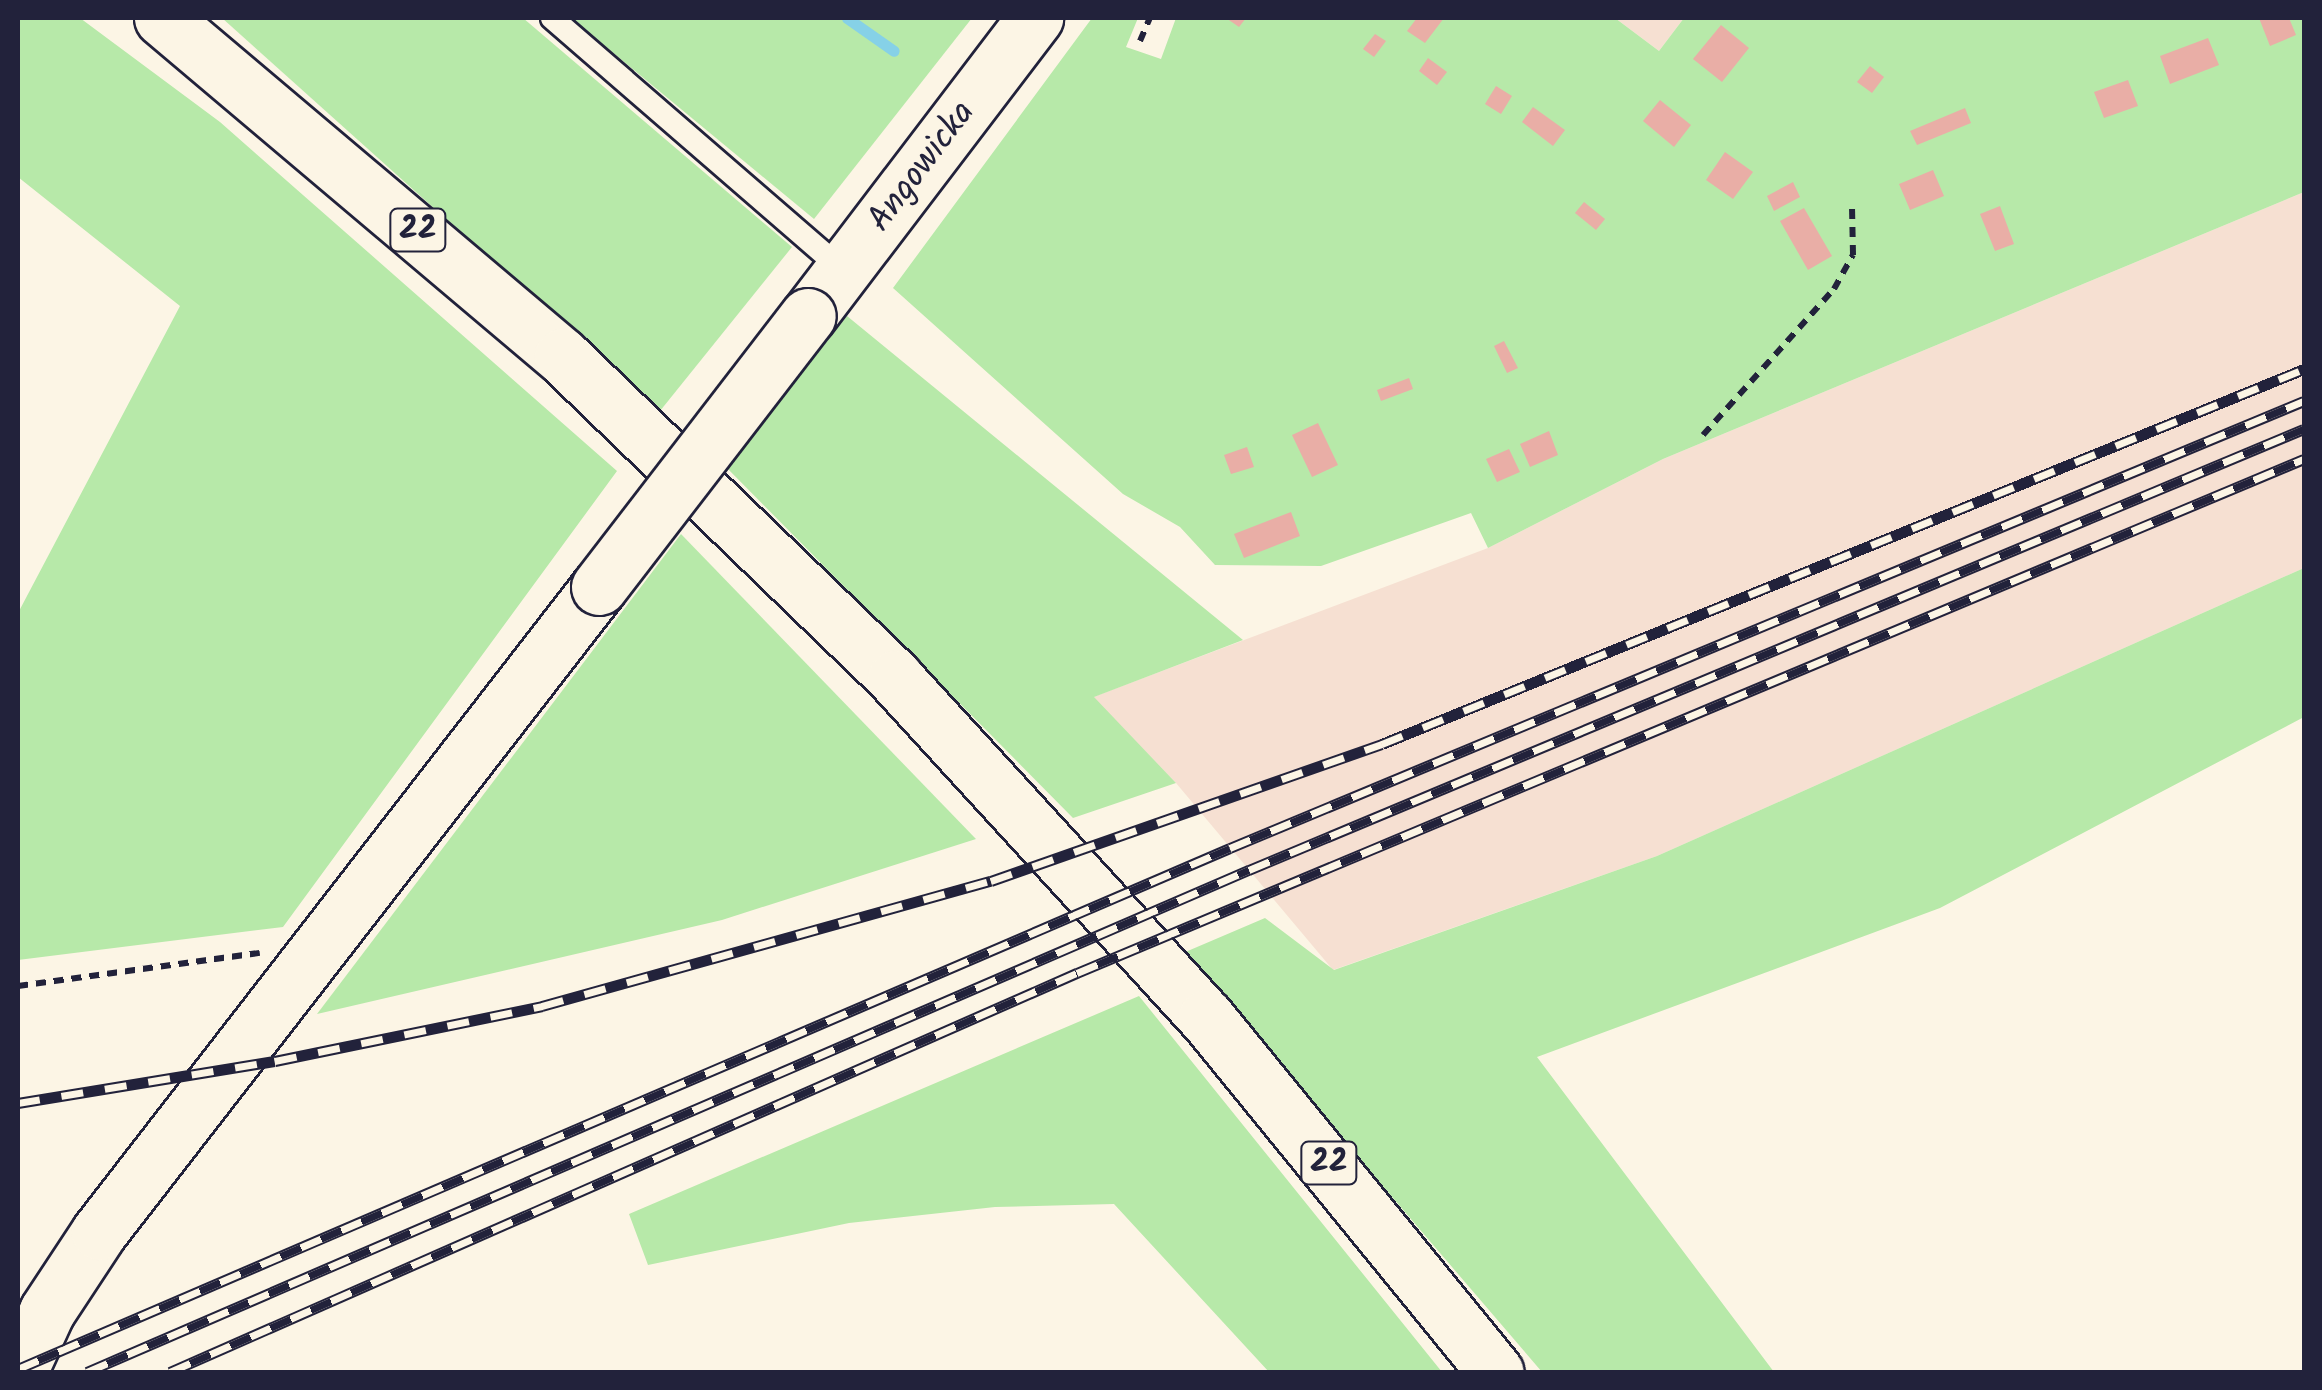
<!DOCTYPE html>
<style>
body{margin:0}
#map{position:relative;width:2322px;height:1390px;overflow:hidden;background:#fcf5e5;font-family:Kalam,sans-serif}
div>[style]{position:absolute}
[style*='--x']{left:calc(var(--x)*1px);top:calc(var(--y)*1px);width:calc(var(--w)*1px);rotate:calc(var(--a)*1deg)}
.built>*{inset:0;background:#f6e0d2}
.green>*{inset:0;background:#b7e9a9}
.stream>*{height:11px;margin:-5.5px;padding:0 5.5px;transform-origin:5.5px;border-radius:5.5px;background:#86d1e7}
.building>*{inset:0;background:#e9aea6}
.path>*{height:6px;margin-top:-3px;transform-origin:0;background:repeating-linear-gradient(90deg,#22223b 0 10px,transparent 0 18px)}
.roads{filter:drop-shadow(2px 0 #22223b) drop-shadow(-2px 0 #22223b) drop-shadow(0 2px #22223b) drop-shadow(0 -2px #22223b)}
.lane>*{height:22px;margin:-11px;padding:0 11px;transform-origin:11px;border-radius:11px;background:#fcf5e5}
.secondary>*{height:55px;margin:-27.5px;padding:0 27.5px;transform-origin:27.5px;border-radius:27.5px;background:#fcf5e5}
.primary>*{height:55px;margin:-27.5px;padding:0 27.5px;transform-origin:27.5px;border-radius:27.5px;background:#fcf5e5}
.rail>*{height:11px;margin-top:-5.5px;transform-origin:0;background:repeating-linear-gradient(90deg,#fcf5e5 0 22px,#22223b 0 44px);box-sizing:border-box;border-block:2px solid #22223b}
.bridges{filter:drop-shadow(2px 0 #22223b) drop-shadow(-2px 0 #22223b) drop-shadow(0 2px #22223b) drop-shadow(0 -2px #22223b)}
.secondary-bridge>*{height:55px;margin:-27.5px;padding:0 27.5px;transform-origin:27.5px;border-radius:27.5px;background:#fcf5e5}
span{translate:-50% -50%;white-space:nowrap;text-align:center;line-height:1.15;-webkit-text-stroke:8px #fcf5e5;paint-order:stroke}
.shield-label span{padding:2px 8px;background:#fcf5e5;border:2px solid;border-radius:8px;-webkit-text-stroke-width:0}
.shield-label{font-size:32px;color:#22223b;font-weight:700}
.street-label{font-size:35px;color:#22223b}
.frame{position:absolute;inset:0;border:20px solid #22223b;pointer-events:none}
</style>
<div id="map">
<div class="built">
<i style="clip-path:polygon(1615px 18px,1684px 18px,1659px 51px)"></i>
<i style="clip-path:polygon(2304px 192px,2304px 568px,1657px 856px,1333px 970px,1176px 783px,1093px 697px,1488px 548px,1663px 459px)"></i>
</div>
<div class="green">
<i style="clip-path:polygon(18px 18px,80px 18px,220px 122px,617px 471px,283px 927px,18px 960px,18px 613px,180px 306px,18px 177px)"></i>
<i style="clip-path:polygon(222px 18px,523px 18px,792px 247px,660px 411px)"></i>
<i style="clip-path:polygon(571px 18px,972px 18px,814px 219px)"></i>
<i style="clip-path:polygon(1092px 18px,1138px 18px,1126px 47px,1161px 59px,1176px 18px,1615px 18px,1659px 51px,1684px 18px,2304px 18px,2304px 192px,1663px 459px,1488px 548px,1471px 513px,1321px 566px,1215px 565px,1180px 527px,1123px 494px,893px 288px)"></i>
<i style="clip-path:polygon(847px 316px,1243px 640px,1094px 697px,1176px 783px,1073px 818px,725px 466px)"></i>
<i style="clip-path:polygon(681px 534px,976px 839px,722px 920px,317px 1014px)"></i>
<i style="clip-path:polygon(2304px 568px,2304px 717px,1940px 908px,1537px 1057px,1774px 1372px,1542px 1372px,1183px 953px,1265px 918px,1334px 970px,1657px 856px)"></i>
<i style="clip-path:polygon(1139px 996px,1442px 1372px,1269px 1372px,1114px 1204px,995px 1207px,849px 1223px,648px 1265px,629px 1214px)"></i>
</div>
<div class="stream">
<i style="--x:847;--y:18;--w:57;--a:35.1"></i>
</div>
<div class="building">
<i style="clip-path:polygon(1226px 18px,1246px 18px,1239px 27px)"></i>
<i style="clip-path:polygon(1417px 18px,1444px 18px,1425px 43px,1407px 31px)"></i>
<i style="clip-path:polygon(2259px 18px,2289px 18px,2296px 35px,2270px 46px)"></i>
<i style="clip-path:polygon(1721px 25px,1749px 48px,1722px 82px,1693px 59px)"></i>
<i style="clip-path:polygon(1375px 34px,1386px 41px,1374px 57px,1363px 49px)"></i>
<i style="clip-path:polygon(2208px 38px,2219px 65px,2170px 84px,2160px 56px)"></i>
<i style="clip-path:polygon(1428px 58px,1447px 72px,1437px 85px,1419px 71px)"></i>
<i style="clip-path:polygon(1870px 66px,1884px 77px,1872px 93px,1857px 82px)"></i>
<i style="clip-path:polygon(2128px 80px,2138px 106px,2104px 118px,2094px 92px)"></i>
<i style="clip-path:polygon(1496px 86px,1512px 96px,1501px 114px,1485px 104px)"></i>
<i style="clip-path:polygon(1660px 100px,1691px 125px,1674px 147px,1643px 121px)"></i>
<i style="clip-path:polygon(1533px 107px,1565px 130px,1553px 146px,1522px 122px)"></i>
<i style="clip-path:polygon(1965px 108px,1971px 123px,1917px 145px,1910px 131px)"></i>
<i style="clip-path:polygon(1725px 152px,1753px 172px,1733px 199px,1706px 180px)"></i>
<i style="clip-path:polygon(1933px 170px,1944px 196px,1910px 210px,1899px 184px)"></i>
<i style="clip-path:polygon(1793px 182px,1800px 197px,1774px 211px,1767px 196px)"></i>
<i style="clip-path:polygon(1584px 202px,1605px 219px,1596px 230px,1575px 213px)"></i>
<i style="clip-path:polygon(2000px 206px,2014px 244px,1995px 251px,1980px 214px)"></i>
<i style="clip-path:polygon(1804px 208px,1832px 256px,1808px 270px,1780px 221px)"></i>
<i style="clip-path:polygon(1504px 341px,1518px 368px,1507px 373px,1494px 346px)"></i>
<i style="clip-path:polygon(1409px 378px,1413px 389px,1381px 401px,1377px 390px)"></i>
<i style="clip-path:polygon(1318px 423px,1338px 465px,1312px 477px,1292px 435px)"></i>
<i style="clip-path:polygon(1549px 431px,1558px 455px,1530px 467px,1520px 444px)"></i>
<i style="clip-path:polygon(1247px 447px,1254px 467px,1231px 474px,1224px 455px)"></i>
<i style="clip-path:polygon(1509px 449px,1520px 472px,1497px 482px,1486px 459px)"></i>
<i style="clip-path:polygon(1291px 512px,1300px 536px,1244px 558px,1234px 534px)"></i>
</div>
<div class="path">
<i style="--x:1140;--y:41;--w:25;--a:-67"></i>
<i style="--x:1703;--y:435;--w:196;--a:-48.1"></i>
<i style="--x:1834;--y:289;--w:39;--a:-61"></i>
<i style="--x:1853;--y:255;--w:48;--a:-91.2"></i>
<i style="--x:18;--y:986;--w:244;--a:-7.8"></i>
</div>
<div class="roads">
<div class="lane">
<i style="--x:552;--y:18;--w:385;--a:40.9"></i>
</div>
<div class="secondary">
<i style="--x:808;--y:316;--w:375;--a:-52.7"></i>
<i style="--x:19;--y:1372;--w:67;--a:-65.3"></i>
<i style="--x:47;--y:1311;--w:95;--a:-56.6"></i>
<i style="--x:99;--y:1232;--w:816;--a:-52.22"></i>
</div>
<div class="primary">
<i style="--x:162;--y:18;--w:524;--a:40.2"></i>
<i style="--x:562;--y:356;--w:463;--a:44"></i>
<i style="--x:895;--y:678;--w:460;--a:47.5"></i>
<i style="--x:1206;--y:1017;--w:458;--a:50.8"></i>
</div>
</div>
<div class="rail">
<i style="--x:18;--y:1103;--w:260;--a:-9.3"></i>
<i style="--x:275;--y:1061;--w:273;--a:-11.6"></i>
<i style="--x:542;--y:1006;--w:466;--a:-15.6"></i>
<i style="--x:991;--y:881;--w:414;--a:-19.3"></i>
<i style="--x:1382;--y:744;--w:995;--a:-22.13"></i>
<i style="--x:18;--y:1369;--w:1319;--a:-23.26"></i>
<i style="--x:1230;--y:848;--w:1163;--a:-22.6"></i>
<i style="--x:87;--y:1372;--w:1266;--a:-23.37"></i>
<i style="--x:1249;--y:870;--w:1143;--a:-22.69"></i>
<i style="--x:170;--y:1372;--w:991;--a:-23.75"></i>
<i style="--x:1077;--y:973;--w:1330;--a:-22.73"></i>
</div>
<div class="bridges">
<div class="secondary-bridge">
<i style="--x:599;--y:587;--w:342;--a:-52.4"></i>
</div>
</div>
<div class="shield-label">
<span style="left:418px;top:230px">22</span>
<span style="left:1329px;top:1163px">22</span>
</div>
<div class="street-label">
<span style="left:922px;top:167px;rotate:-53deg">Angowicka</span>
</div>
<div class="frame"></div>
</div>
